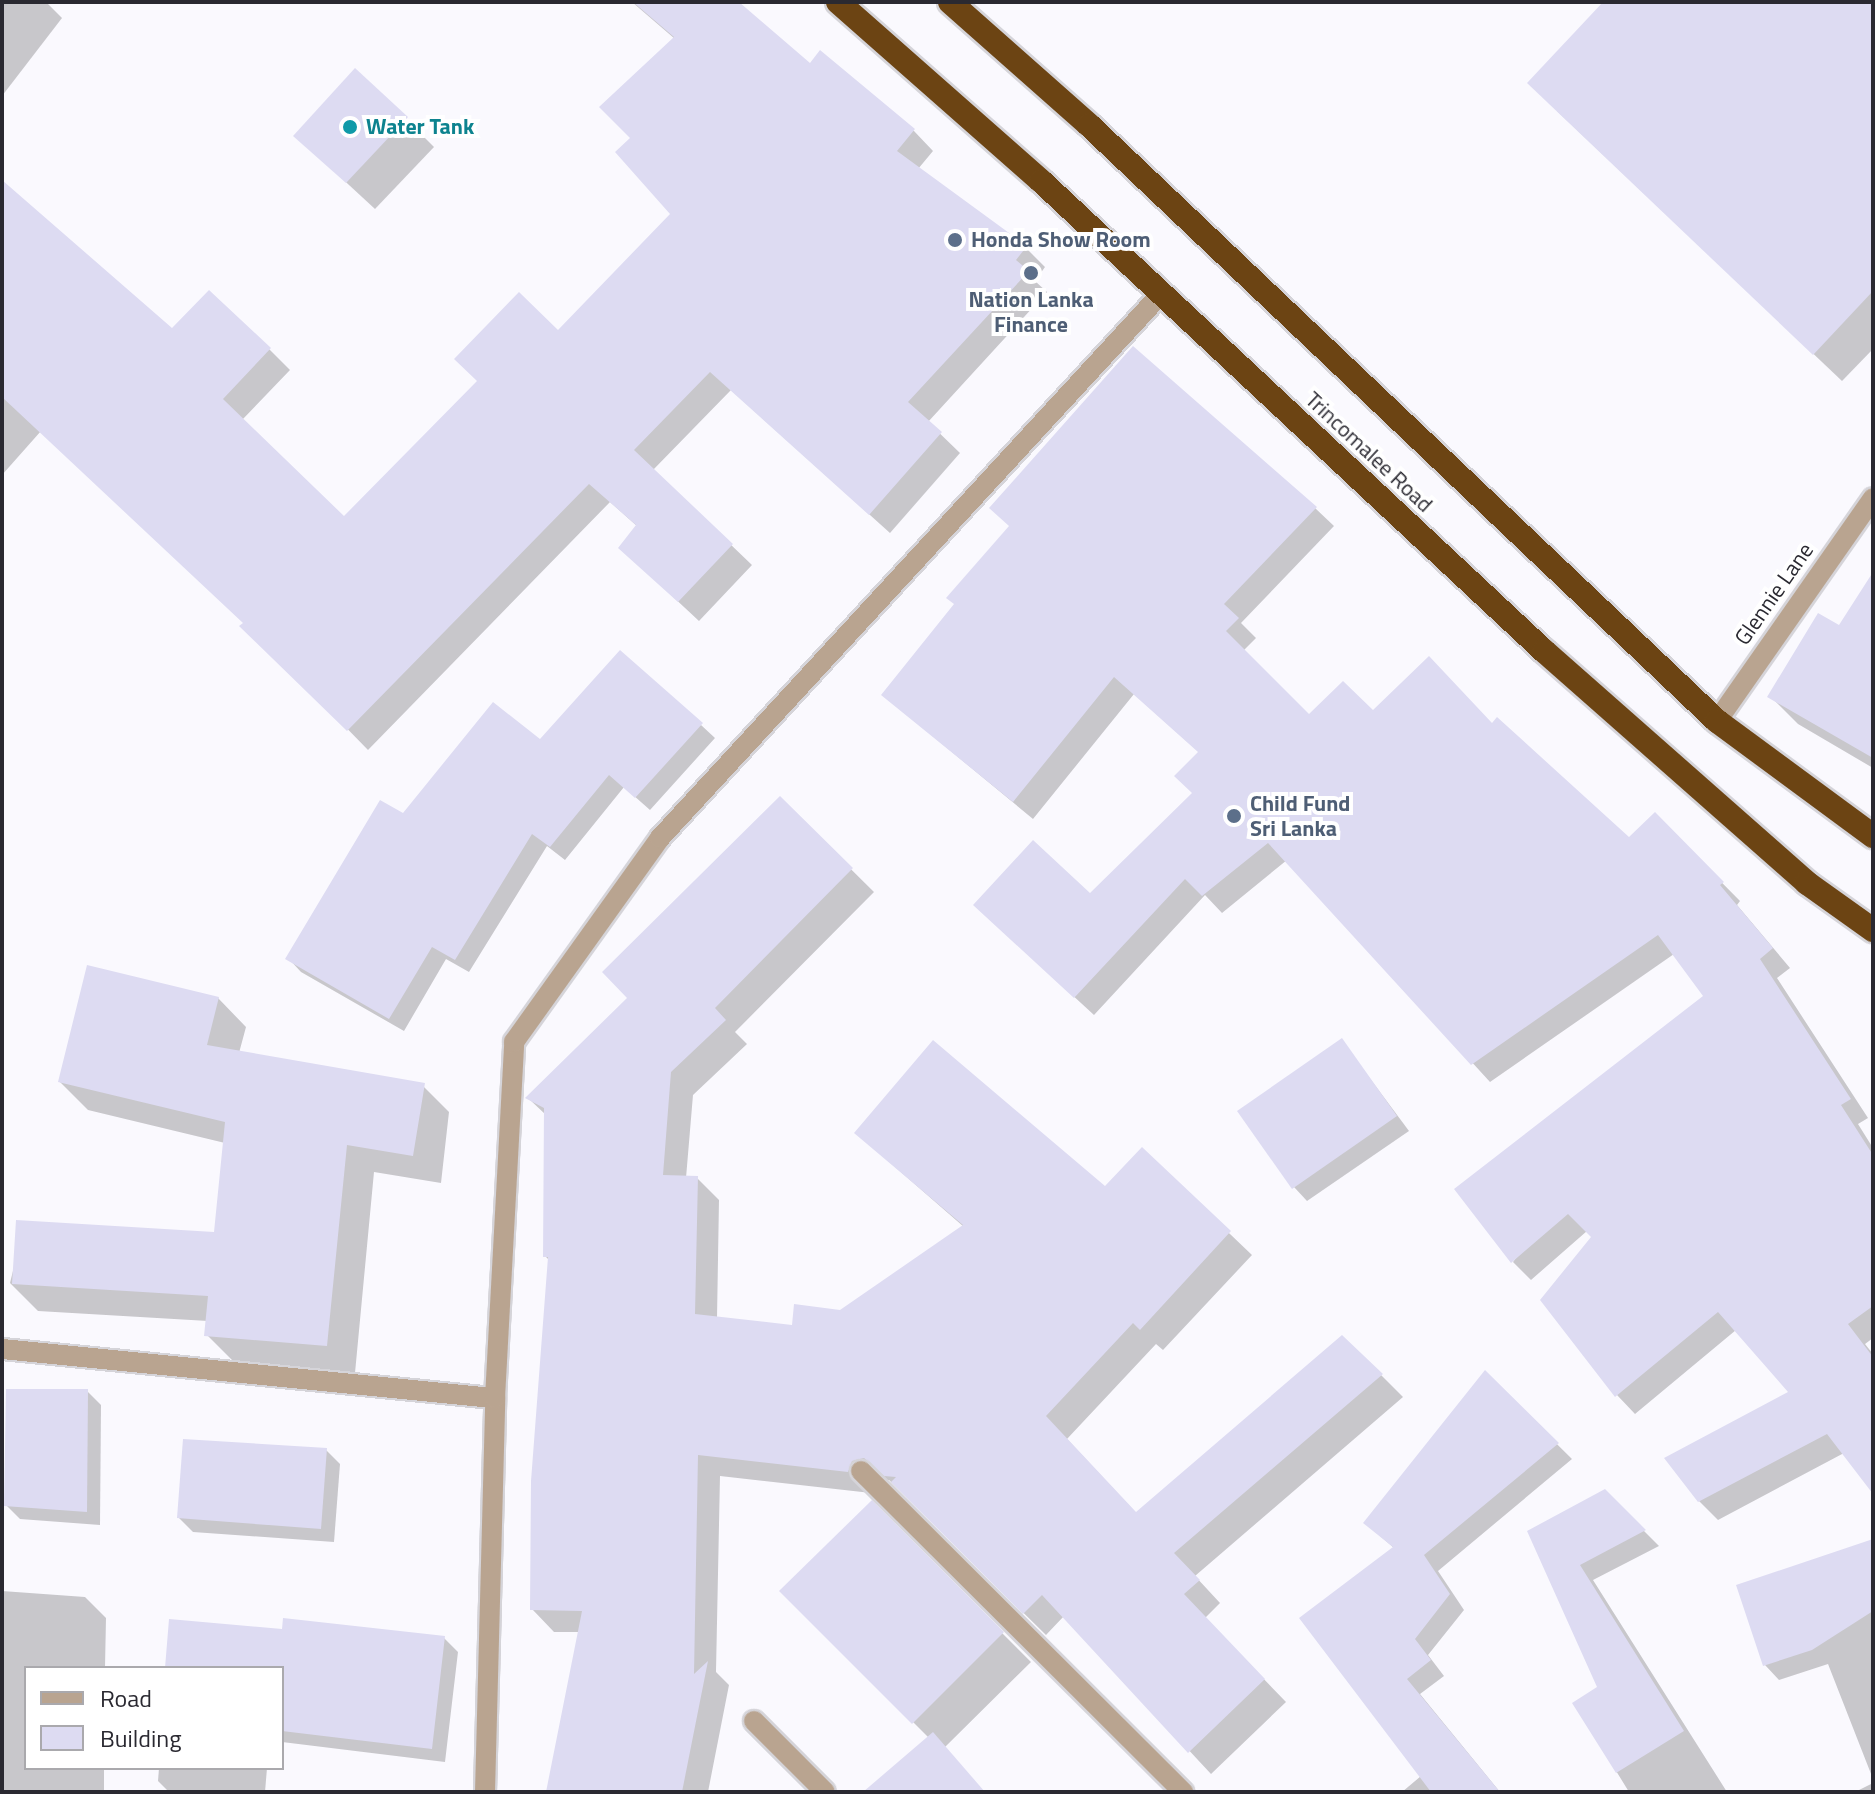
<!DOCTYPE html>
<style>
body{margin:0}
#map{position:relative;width:1875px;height:1794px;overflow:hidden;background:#faf9fe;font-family:"Titillium Web",sans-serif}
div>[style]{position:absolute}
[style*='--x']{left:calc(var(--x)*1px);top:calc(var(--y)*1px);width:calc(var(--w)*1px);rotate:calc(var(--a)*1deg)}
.shadow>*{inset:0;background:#0003}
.building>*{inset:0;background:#dddbf2}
.roads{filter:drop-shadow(2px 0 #d5d4d9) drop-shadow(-2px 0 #d5d4d9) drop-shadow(0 2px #d5d4d9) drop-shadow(0 -2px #d5d4d9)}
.minor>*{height:20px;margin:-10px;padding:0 10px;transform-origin:10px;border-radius:10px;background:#b9a490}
.highway>*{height:24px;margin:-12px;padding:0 12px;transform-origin:12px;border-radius:12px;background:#6c4413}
.dots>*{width:22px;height:22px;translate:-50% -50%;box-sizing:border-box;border:4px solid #fff;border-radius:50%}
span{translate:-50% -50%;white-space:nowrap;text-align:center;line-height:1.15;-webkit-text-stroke:8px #fff;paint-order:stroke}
.culture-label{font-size:22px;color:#0d838f;font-weight:700}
.left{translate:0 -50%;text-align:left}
.service-label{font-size:22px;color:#4e5e75;font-weight:700}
.street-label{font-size:22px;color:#2a2931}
.frame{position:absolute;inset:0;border:4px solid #2a2931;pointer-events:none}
.legend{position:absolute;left:24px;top:1666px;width:260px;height:104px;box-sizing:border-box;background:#fff;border:2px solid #aaa9ad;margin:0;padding:10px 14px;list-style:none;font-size:24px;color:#2a2931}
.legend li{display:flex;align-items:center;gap:16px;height:40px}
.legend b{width:40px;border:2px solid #aaa9ad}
</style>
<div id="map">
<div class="shadow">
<i style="clip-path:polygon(2px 2px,46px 2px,62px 18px,2px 96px)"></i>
<i style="clip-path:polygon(632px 2px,736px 2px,810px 66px,914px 131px,933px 151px,918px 169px,1026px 248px,1045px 267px,1035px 281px,1047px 292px,928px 422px,960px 453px,890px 533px,731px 390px,653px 470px,752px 565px,699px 621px,641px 567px,638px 527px,610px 502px,368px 750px,245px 624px,41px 431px,2px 475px,2px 182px,172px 330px,209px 293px,270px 350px,290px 370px,242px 420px,344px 519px,558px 332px,673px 214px,633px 138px,675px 39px)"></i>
<i style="clip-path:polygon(1608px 2px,1873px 2px,1873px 349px,1842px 381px,1557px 111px)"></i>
<i style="clip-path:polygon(406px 119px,434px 147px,375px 209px,296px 136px)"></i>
<i style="clip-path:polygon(1315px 508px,1334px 526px,1241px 623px,1256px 638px,1243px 651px,1309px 717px,1373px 713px,1492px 725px,1629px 840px,1655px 815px,1740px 901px,1737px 905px,1790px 968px,1777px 978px,1868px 1118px,1858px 1124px,1873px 1148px,1873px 1338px,1865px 1344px,1873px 1354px,1873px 1474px,1844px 1453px,1718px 1520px,1699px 1501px,1791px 1393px,1736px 1330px,1635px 1414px,1617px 1395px,1593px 1237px,1587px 1231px,1531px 1280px,1513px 1262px,1706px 997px,1674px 954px,1490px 1082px,1287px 860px,1222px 913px,1205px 895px,1094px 1015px,994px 923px,1090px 895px,1194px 793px,1200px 753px,1134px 694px,1033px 819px,883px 695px)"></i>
<i style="clip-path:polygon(1873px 576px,1873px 768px,1798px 724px,1770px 696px,1840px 628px)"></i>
<i style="clip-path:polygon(701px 725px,715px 738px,650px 810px,624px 787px,565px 860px,547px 846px,469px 972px,446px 959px,404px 1031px,301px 972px,288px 958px,403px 816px)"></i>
<i style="clip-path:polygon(780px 799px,874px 892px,735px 1032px,747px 1044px,693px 1095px,686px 1178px,697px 1178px,719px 1200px,717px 1319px,794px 1327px,840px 1312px,964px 1227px,856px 1133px,1105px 1189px,1142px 1150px,1252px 1255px,1163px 1350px,1156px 1344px,1067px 1439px,1137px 1514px,1381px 1375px,1403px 1397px,1195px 1576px,1220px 1603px,1205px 1618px,1286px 1702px,1211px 1774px,1064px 1616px,1046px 1635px,889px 1480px,875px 1483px,871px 1493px,720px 1476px,716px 1672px,729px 1685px,708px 1792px,548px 1792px,580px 1632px,554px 1632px,532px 1609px,549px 1260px,545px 1256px,546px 1115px,528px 1098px,629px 998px)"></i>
<i style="clip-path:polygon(218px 998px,246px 1027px,239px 1053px,421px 1084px,449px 1112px,441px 1183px,374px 1172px,355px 1373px,235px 1363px,207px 1335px,208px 1321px,38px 1311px,10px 1283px,25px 1222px,216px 1234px,225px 1143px,88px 1110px,60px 1082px)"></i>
<i style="clip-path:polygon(1342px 1041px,1409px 1131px,1307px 1201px,1294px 1187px)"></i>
<i style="clip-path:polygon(1485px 1373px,1572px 1459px,1438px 1571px,1464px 1610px,1428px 1655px,1444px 1676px,1420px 1694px,1500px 1792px,1402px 1792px,1421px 1776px,1302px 1618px,1394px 1548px,1365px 1523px)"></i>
<i style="clip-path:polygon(87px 1391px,101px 1405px,100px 1525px,20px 1519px,6px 1505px)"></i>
<i style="clip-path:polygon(326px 1450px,340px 1464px,334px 1542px,193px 1532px,179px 1518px)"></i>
<i style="clip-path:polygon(1605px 1492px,1659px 1546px,1593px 1580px,1727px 1792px,1629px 1792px,1575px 1704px,1600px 1688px,1530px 1532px)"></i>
<i style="clip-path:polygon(872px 1503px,1031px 1662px,945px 1747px,984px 1792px,900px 1792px,929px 1738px,782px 1591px)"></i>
<i style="clip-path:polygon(1873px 1541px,1873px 1779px,1828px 1664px,1779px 1680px,1765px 1665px)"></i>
<i style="clip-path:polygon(2px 1591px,85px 1597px,106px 1618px,105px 1668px,26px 1668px,26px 1768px,104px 1768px,104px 1792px,2px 1792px)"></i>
<i style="clip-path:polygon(284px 1631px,444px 1638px,458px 1652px,445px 1762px,282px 1742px,282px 1668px,167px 1668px)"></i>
<i style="clip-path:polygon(159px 1768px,267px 1768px,265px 1792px,169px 1792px,158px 1781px)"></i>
<i style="clip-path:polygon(1873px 1783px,1873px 1792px,1855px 1792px)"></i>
</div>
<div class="building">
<i style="clip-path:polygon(633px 2px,739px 2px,810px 63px,820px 50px,915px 129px,897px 151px,1027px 246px,1016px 260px,1029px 271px,908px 402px,942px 432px,869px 515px,710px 372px,634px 450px,733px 544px,678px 602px,618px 548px,636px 525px,589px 484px,347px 731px,239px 626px,243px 623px,2px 397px,2px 180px,172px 328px,209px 290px,271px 348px,223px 399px,344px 516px,477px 381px,454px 359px,519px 292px,558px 330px,670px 214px,615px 152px,630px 138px,599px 107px,674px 37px)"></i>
<i style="clip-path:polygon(1603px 2px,1873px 2px,1873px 291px,1813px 355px,1527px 83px)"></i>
<i style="clip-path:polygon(355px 68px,408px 117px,346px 183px,293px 136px)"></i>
<i style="clip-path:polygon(1133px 346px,1317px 507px,1224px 604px,1239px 618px,1226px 631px,1309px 714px,1343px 681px,1373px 710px,1429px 656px,1492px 723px,1497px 717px,1629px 837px,1655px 812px,1724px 882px,1720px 885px,1773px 948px,1760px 959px,1851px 1099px,1841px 1105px,1873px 1155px,1873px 1306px,1848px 1324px,1873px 1357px,1873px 1494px,1827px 1434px,1698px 1502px,1664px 1458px,1788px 1392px,1718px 1312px,1615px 1397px,1540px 1300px,1591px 1237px,1568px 1214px,1511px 1263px,1454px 1189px,1703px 996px,1658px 935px,1471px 1065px,1268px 843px,1202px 896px,1185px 879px,1074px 998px,973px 905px,1033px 840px,1090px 893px,1192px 793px,1174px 776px,1198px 752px,1114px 677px,1013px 802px,881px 695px,954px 604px,946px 598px,1009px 526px,989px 508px)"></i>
<i style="clip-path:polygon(1873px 572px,1873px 758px,1767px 697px,1818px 613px,1839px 625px)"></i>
<i style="clip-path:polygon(620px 650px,703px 723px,635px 798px,609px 775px,550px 847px,532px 834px,455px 960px,432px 947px,389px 1019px,285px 959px,380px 800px,403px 813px,493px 702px,540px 739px)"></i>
<i style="clip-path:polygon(780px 796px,853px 868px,715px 1008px,726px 1020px,671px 1072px,663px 1175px,698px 1176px,695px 1314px,792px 1325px,794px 1304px,840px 1310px,963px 1225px,854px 1133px,933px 1040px,1105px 1186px,1142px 1147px,1231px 1231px,1140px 1330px,1133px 1323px,1046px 1416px,1136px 1512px,1342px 1335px,1383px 1374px,1174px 1553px,1200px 1580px,1184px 1594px,1265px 1679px,1188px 1753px,1042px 1595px,1023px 1614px,891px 1482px,896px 1477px,884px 1476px,864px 1458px,852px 1461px,848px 1472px,698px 1455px,694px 1674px,708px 1661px,682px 1792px,546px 1792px,582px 1611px,530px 1610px,531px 1481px,548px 1257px,543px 1257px,544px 1108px,525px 1098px,627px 998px,602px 972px)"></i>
<i style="clip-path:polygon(87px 965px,219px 997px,207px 1045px,425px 1083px,413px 1156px,347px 1145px,327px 1346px,204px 1336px,208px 1296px,12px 1284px,16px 1220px,214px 1232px,225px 1122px,58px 1082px)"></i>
<i style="clip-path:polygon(1342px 1038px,1397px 1116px,1292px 1189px,1237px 1111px)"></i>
<i style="clip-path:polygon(1485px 1370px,1559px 1443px,1424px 1555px,1450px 1594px,1415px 1639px,1431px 1660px,1407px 1679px,1500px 1792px,1431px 1792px,1299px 1618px,1393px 1547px,1363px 1523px)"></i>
<i style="clip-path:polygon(6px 1389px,88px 1389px,87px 1512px,4px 1506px)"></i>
<i style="clip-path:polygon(183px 1439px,327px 1448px,321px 1529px,177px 1518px)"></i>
<i style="clip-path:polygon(1605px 1489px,1646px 1530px,1580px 1565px,1684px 1731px,1616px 1773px,1572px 1703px,1597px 1687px,1527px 1531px)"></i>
<i style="clip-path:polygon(872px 1500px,1004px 1632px,912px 1724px,779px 1591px)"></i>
<i style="clip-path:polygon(1873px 1539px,1873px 1611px,1812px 1650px,1763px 1666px,1736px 1585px)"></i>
<i style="clip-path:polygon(283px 1618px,445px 1636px,432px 1749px,282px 1731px,282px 1668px,165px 1668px,169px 1619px,282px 1629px)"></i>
<i style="clip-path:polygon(933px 1732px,985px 1792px,863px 1792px)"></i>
</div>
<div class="roads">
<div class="minor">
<i style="--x:1717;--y:721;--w:272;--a:-55"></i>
<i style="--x:2;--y:1349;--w:495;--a:5.7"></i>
<i style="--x:861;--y:1471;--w:455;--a:44.9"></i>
<i style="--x:754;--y:1721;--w:100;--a:45"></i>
<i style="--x:485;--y:1792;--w:394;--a:-88.5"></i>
<i style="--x:495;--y:1398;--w:357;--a:-86.9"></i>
<i style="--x:514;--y:1042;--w:251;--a:-54.4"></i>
<i style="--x:660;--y:838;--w:740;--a:-47.36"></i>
</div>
<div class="highway">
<i style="--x:838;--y:2;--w:271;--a:41.4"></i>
<i style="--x:1041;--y:181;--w:688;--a:43.06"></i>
<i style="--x:1544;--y:651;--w:351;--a:41.4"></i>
<i style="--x:1807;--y:883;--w:81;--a:35.5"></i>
<i style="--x:950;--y:2;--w:186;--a:41.5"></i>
<i style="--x:1089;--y:125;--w:866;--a:43.5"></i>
<i style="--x:1717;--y:721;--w:194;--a:36.4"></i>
</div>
</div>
<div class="dots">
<i style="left:350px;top:127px;background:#0f9aa8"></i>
<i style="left:955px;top:240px;background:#5c6f8a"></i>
<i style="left:1031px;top:273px;background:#5c6f8a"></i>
<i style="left:1234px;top:816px;background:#5c6f8a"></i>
</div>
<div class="culture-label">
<span class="left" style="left:366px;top:127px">Water Tank</span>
</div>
<div class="service-label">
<span class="left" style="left:971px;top:240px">Honda Show Room</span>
<span style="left:1031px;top:312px">Nation Lanka<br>Finance</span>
<span class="left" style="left:1250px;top:816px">Child Fund<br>Sri Lanka</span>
</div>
<div class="street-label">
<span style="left:1369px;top:452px;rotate:43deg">Trincomalee Road</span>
<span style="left:1774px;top:594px;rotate:-55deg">Glennie Lane</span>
</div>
<div class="frame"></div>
<ul class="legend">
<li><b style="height:10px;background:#b9a490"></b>Road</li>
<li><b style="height:22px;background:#dddbf2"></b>Building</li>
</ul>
</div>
